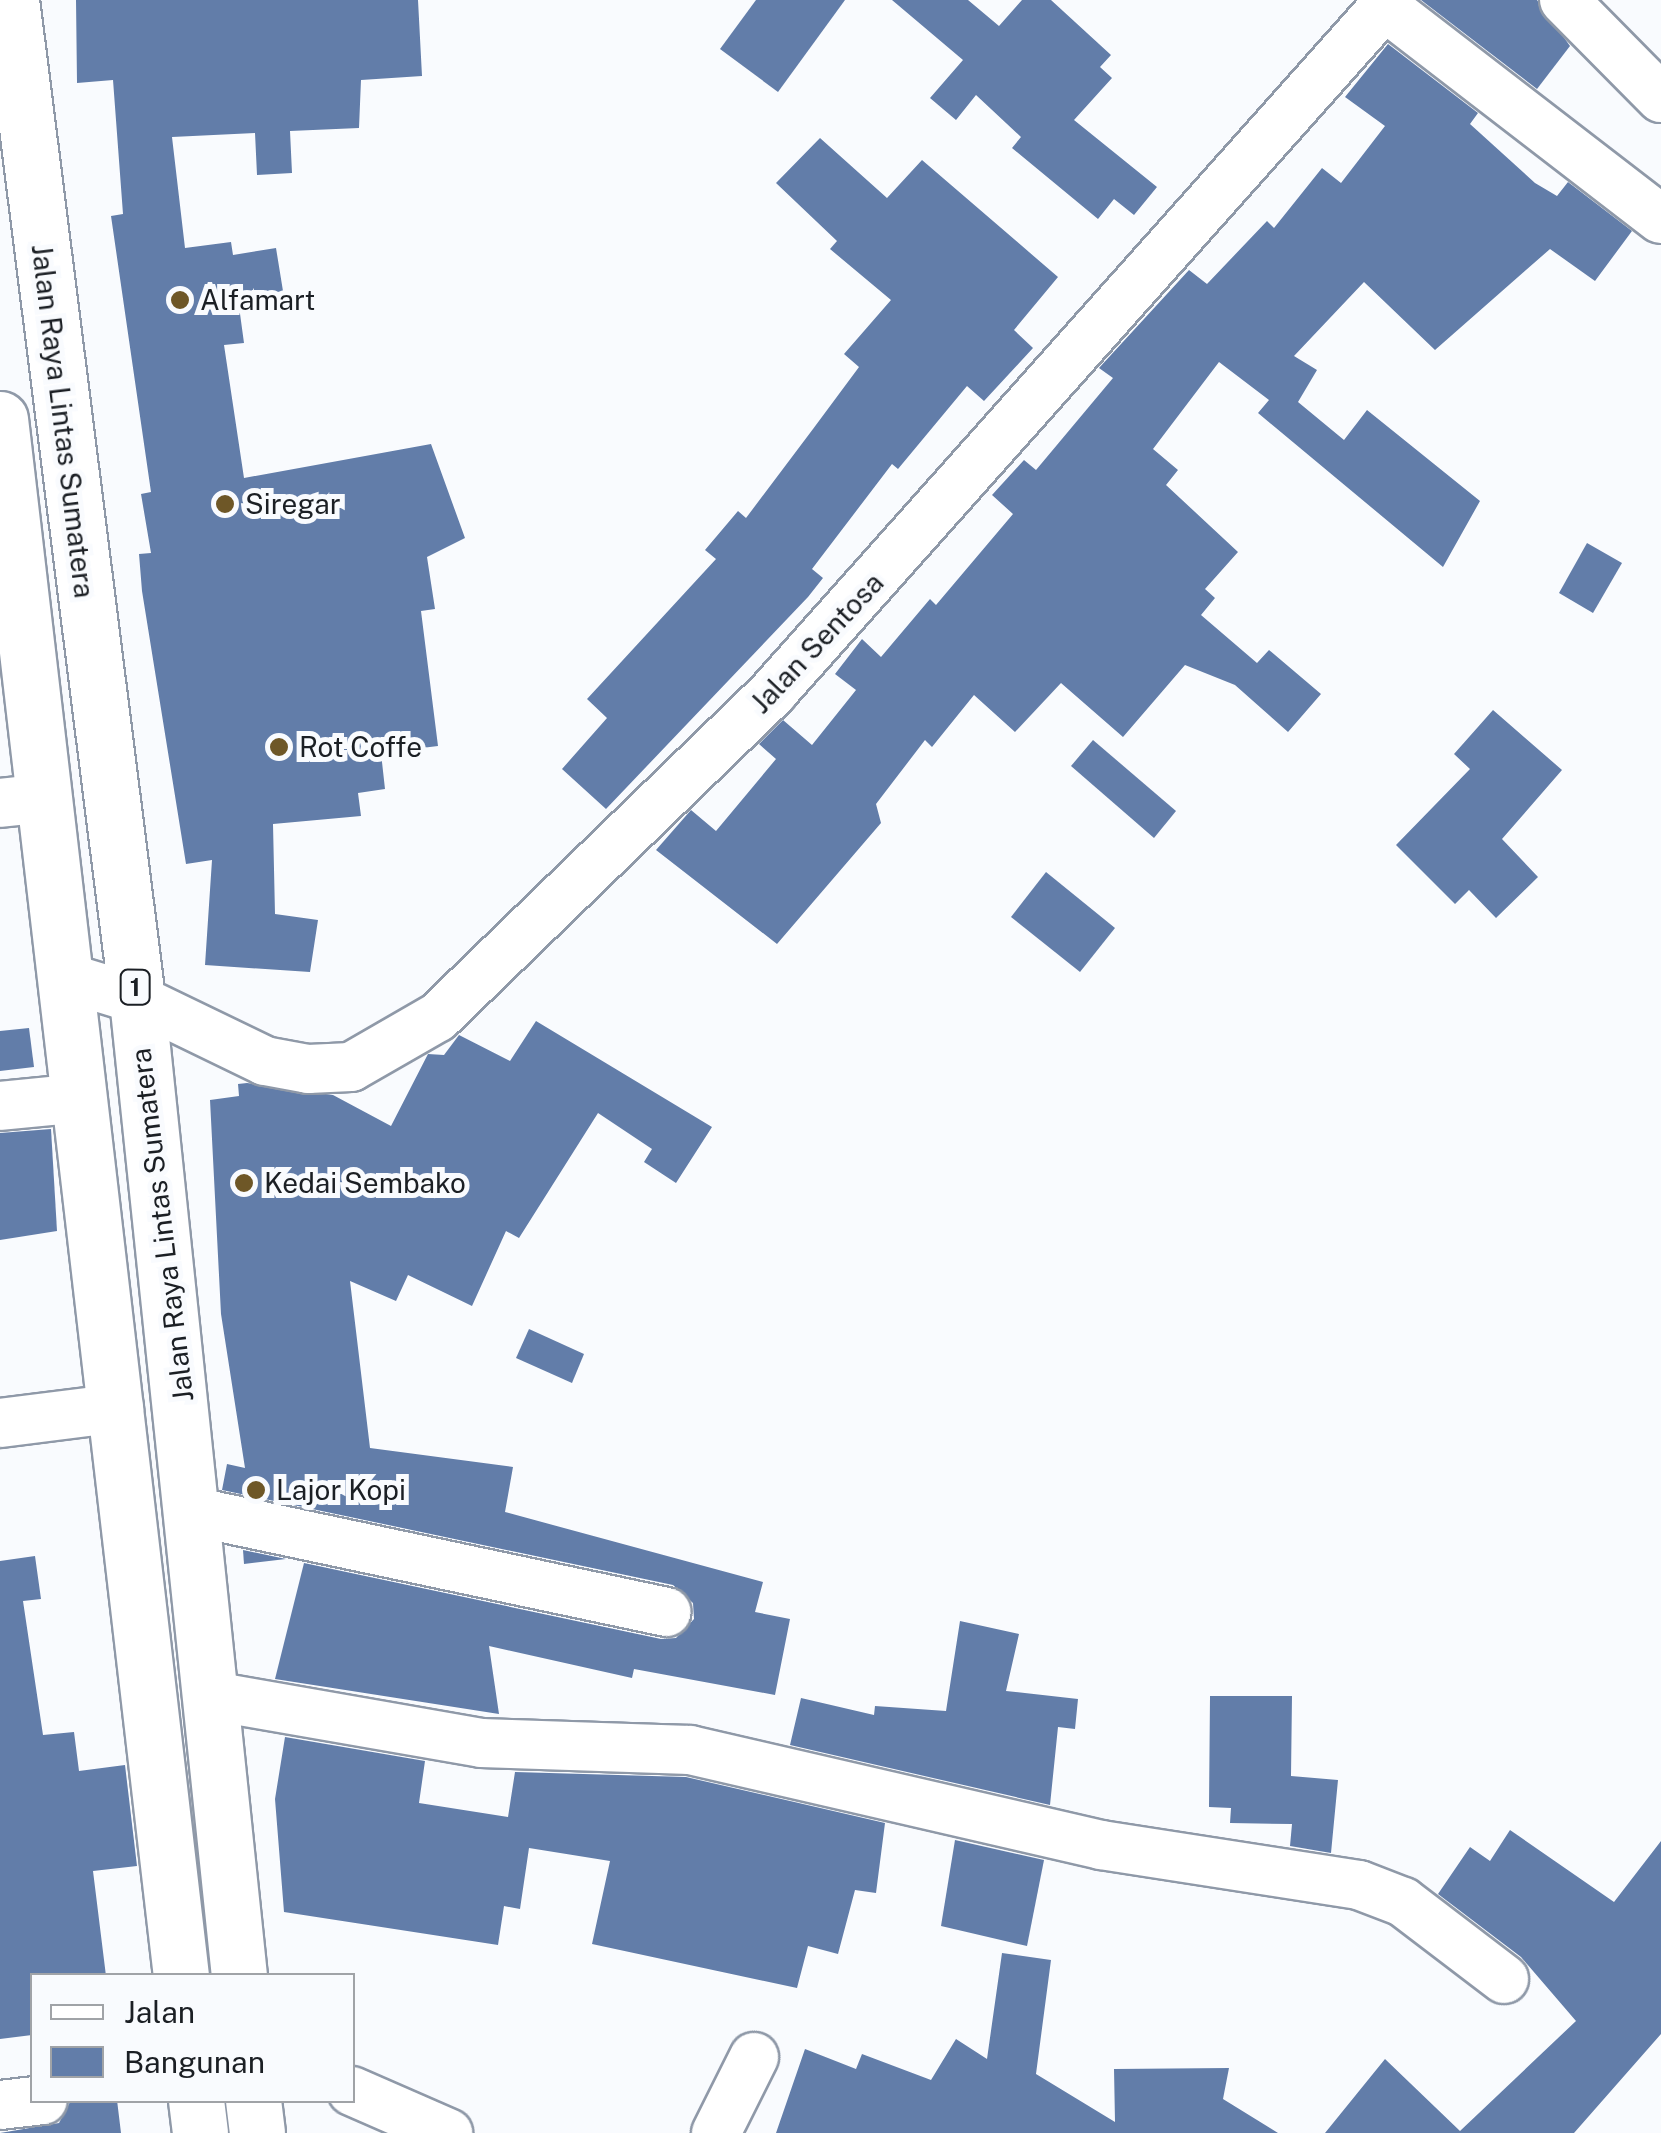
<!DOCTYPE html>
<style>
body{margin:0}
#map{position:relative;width:1661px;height:2133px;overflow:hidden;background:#f9fbfe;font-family:"Public Sans",sans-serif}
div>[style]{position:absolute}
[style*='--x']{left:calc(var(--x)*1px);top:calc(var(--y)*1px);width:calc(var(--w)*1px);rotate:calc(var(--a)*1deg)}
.building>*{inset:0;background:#627da9}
.roads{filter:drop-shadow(2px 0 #8f99a8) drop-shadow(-2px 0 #8f99a8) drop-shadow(0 2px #8f99a8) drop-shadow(0 -2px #8f99a8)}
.minor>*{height:48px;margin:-24px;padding:0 24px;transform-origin:24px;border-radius:24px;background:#fff}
.highway>*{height:55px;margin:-27.5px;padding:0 27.5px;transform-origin:27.5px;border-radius:27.5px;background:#fff}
.dots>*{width:28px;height:28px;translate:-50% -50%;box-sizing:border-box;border:5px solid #f9fbfe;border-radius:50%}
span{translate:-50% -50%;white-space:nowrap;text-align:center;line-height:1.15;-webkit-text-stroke:10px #f9fbfe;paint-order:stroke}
.shield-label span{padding:2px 8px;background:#f9fbfe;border:2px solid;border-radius:8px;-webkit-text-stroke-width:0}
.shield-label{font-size:25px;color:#1b1f24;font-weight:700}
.poi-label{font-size:28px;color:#1b1f24}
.left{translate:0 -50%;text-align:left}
.street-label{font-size:28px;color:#1b1f24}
.legend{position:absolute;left:30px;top:1973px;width:325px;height:130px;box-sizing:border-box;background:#f9fbfe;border:2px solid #a0a3a7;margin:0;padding:12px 18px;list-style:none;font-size:30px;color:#1b1f24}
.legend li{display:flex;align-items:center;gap:20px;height:50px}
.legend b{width:50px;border:2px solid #a0a3a7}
</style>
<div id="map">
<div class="building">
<i style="clip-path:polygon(76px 0,418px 0,422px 76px,361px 80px,359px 128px,290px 131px,292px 173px,257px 175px,255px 133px,172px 137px,185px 248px,231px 242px,233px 255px,276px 248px,283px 291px,238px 299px,244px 343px,224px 345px,244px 478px,431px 444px,465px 538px,427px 557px,435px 609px,421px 611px,438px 746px,381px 753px,385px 789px,358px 793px,361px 816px,273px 824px,275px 914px,318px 920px,310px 972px,205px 965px,212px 860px,186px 864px,142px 591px,139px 554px,151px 553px,141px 494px,151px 492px,111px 216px,123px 214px,113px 80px,77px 83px)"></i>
<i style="clip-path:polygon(756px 0,845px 0,778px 92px,720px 49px)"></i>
<i style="clip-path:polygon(892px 0,968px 0,999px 26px,1022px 0,1051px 0,1111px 55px,1100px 67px,1112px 78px,1074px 120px,1157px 187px,1134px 215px,1114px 199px,1098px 219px,1012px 148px,1021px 137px,976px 95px,956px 120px,930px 98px,963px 60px)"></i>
<i style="clip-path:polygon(1421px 0,1537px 0,1570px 46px,1537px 89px)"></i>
<i style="clip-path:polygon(1388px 44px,1478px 113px,1470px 124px,1535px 183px,1557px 196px,1568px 182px,1632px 231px,1595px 281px,1550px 249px,1435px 350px,1364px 282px,1294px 356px,1317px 370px,1298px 402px,1344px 440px,1367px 410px,1480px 501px,1443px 567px,1258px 413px,1269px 400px,1219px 362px,1153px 449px,1178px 470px,1166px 485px,1238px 552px,1205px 589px,1215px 598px,1201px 615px,1257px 663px,1269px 650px,1321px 694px,1288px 732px,1235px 685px,1185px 665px,1123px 737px,1061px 683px,1015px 732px,974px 695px,932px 747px,925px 740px,876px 804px,881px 823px,777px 944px,656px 850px,691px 810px,716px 831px,776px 759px,759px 744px,783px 720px,812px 745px,856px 690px,835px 674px,862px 639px,881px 657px,930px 599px,936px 605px,1013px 514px,992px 495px,1024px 460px,1036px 470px,1113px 378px,1099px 368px,1189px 270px,1207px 284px,1267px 221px,1274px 228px,1322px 168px,1341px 183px,1385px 126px,1345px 97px)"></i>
<i style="clip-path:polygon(820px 138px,887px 198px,922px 160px,1058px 277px,1014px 330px,1033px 348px,984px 401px,967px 386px,898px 469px,892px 464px,812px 569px,823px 578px,808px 597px,606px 809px,562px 769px,607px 718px,587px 699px,716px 559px,705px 550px,738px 511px,746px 518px,813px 429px,859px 367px,844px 354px,891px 300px,830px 249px,837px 241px,776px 183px)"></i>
<i style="clip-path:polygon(1587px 543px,1622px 563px,1593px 613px,1559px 593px)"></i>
<i style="clip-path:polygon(1493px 710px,1562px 770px,1502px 839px,1538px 877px,1496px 918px,1469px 890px,1455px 904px,1396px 845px,1470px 769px,1454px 754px)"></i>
<i style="clip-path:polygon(1093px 740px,1176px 811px,1154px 838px,1071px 766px)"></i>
<i style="clip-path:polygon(1046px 872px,1115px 928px,1080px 972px,1011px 917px)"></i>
<i style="clip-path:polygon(536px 1021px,712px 1127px,676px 1183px,644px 1162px,652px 1149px,598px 1113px,519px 1238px,506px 1231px,472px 1306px,408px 1275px,396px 1301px,350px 1281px,370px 1448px,513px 1467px,505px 1512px,763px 1582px,755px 1612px,790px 1619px,775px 1695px,634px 1669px,632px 1678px,489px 1646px,499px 1714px,275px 1679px,304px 1563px,661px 1639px,676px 1638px,694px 1619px,693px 1603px,673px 1585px,222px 1490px,227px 1464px,245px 1468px,221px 1314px,210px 1100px,239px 1096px,238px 1084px,247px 1083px,333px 1095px,391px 1126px,428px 1054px,444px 1055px,459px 1035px,510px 1061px)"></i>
<i style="clip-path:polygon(29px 1028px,34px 1067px,0 1071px,0 1031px)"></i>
<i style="clip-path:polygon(51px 1129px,57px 1231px,0 1240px,0 1133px)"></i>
<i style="clip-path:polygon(529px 1329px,584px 1354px,572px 1383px,516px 1358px)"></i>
<i style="clip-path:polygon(243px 1550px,286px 1559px,244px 1564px)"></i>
<i style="clip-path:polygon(35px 1556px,41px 1599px,23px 1601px,43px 1735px,74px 1732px,79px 1771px,125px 1765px,137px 1866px,93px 1871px,106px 1976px,32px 1976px,32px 2035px,0 2039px,0 1561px)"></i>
<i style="clip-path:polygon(960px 1621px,1019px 1634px,1006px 1691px,1078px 1699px,1075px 1729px,1058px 1727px,1050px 1805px,790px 1745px,801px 1698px,874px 1715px,875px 1706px,946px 1711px)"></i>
<i style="clip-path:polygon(1210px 1696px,1292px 1696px,1291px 1776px,1338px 1780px,1331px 1853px,1290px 1846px,1292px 1824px,1230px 1823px,1231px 1808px,1209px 1807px)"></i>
<i style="clip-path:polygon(285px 1737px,425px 1761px,419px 1803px,508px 1817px,515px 1772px,686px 1777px,885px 1823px,876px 1893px,855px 1890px,838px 1954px,808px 1946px,797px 1988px,592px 1944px,610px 1861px,529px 1848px,520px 1909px,504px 1906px,498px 1945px,284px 1912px,275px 1799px)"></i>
<i style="clip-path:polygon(1510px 1830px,1614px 1902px,1661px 1841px,1661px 2034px,1574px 2133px,1325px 2133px,1385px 2059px,1460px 2131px,1576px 2021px,1521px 1957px,1438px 1894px,1470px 1847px,1490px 1861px)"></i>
<i style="clip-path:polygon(955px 1840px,1044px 1860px,1027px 1946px,941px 1926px)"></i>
<i style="clip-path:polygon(1002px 1953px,1051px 1960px,1036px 2074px,1115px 2122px,1114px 2069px,1229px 2068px,1223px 2099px,1278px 2133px,776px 2133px,805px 2049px,856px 2069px,862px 2054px,931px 2080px,956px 2039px,987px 2059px)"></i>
<i style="clip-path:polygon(117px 2100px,121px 2133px,0 2133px,59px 2123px,70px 2102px)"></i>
</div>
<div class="roads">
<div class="minor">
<i style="--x:1564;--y:0;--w:138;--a:45.3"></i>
<i style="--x:1384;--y:6;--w:349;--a:37.6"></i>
<i style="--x:0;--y:803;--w:47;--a:-6.1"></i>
<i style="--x:65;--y:977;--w:75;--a:17"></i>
<i style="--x:137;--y:999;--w:142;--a:25.8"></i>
<i style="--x:265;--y:1061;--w:44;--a:10.5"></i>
<i style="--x:308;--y:1069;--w:43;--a:-2.7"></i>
<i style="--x:351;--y:1067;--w:100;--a:-29.9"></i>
<i style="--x:438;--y:1017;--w:467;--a:-44.1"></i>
<i style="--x:773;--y:692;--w:927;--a:-48.28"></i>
<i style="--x:0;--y:1106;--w:81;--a:-5.6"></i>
<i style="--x:0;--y:1423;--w:120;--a:-7.2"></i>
<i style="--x:196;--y:1512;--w:481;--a:12"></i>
<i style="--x:212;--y:1696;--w:273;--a:9.9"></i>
<i style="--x:481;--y:1743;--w:209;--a:1.9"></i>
<i style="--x:690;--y:1750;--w:422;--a:13"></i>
<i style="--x:1101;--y:1845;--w:261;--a:8.8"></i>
<i style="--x:1359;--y:1885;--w:47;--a:21.1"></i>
<i style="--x:1403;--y:1902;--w:127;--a:37.3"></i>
<i style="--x:352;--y:2091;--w:105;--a:23.6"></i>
<i style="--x:0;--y:2105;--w:43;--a:-6.6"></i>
<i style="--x:716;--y:2133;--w:85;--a:-63.4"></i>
</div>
<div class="highway">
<i style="--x:11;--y:0;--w:1007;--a:82.81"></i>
<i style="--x:137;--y:999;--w:982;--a:84.04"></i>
<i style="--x:0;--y:419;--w:1567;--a:83.37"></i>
<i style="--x:196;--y:2100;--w:33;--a:83"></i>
<i style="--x:253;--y:2100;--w:33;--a:83"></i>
</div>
</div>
<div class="dots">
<i style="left:180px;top:300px;background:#6e5727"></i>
<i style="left:225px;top:504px;background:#6e5727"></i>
<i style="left:279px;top:747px;background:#6e5727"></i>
<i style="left:244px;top:1183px;background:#6e5727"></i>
<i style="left:256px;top:1490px;background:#6e5727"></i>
</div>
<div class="shield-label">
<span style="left:135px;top:987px">1</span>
</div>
<div class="poi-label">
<span class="left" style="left:200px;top:300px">Alfamart</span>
<span class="left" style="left:245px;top:504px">Siregar</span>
<span class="left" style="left:299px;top:747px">Rot Coffe</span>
<span class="left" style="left:264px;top:1183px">Kedai Sembako</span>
<span class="left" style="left:276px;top:1490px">Lajor Kopi</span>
</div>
<div class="street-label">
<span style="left:63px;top:421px;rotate:83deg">Jalan Raya Lintas Sumatera</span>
<span style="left:817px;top:643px;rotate:-47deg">Jalan Sentosa</span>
<span style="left:162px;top:1225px;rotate:-97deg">Jalan Raya Lintas Sumatera</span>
</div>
<ul class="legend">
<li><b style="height:12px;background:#fff"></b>Jalan</li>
<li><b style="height:28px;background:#627da9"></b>Bangunan</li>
</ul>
</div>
